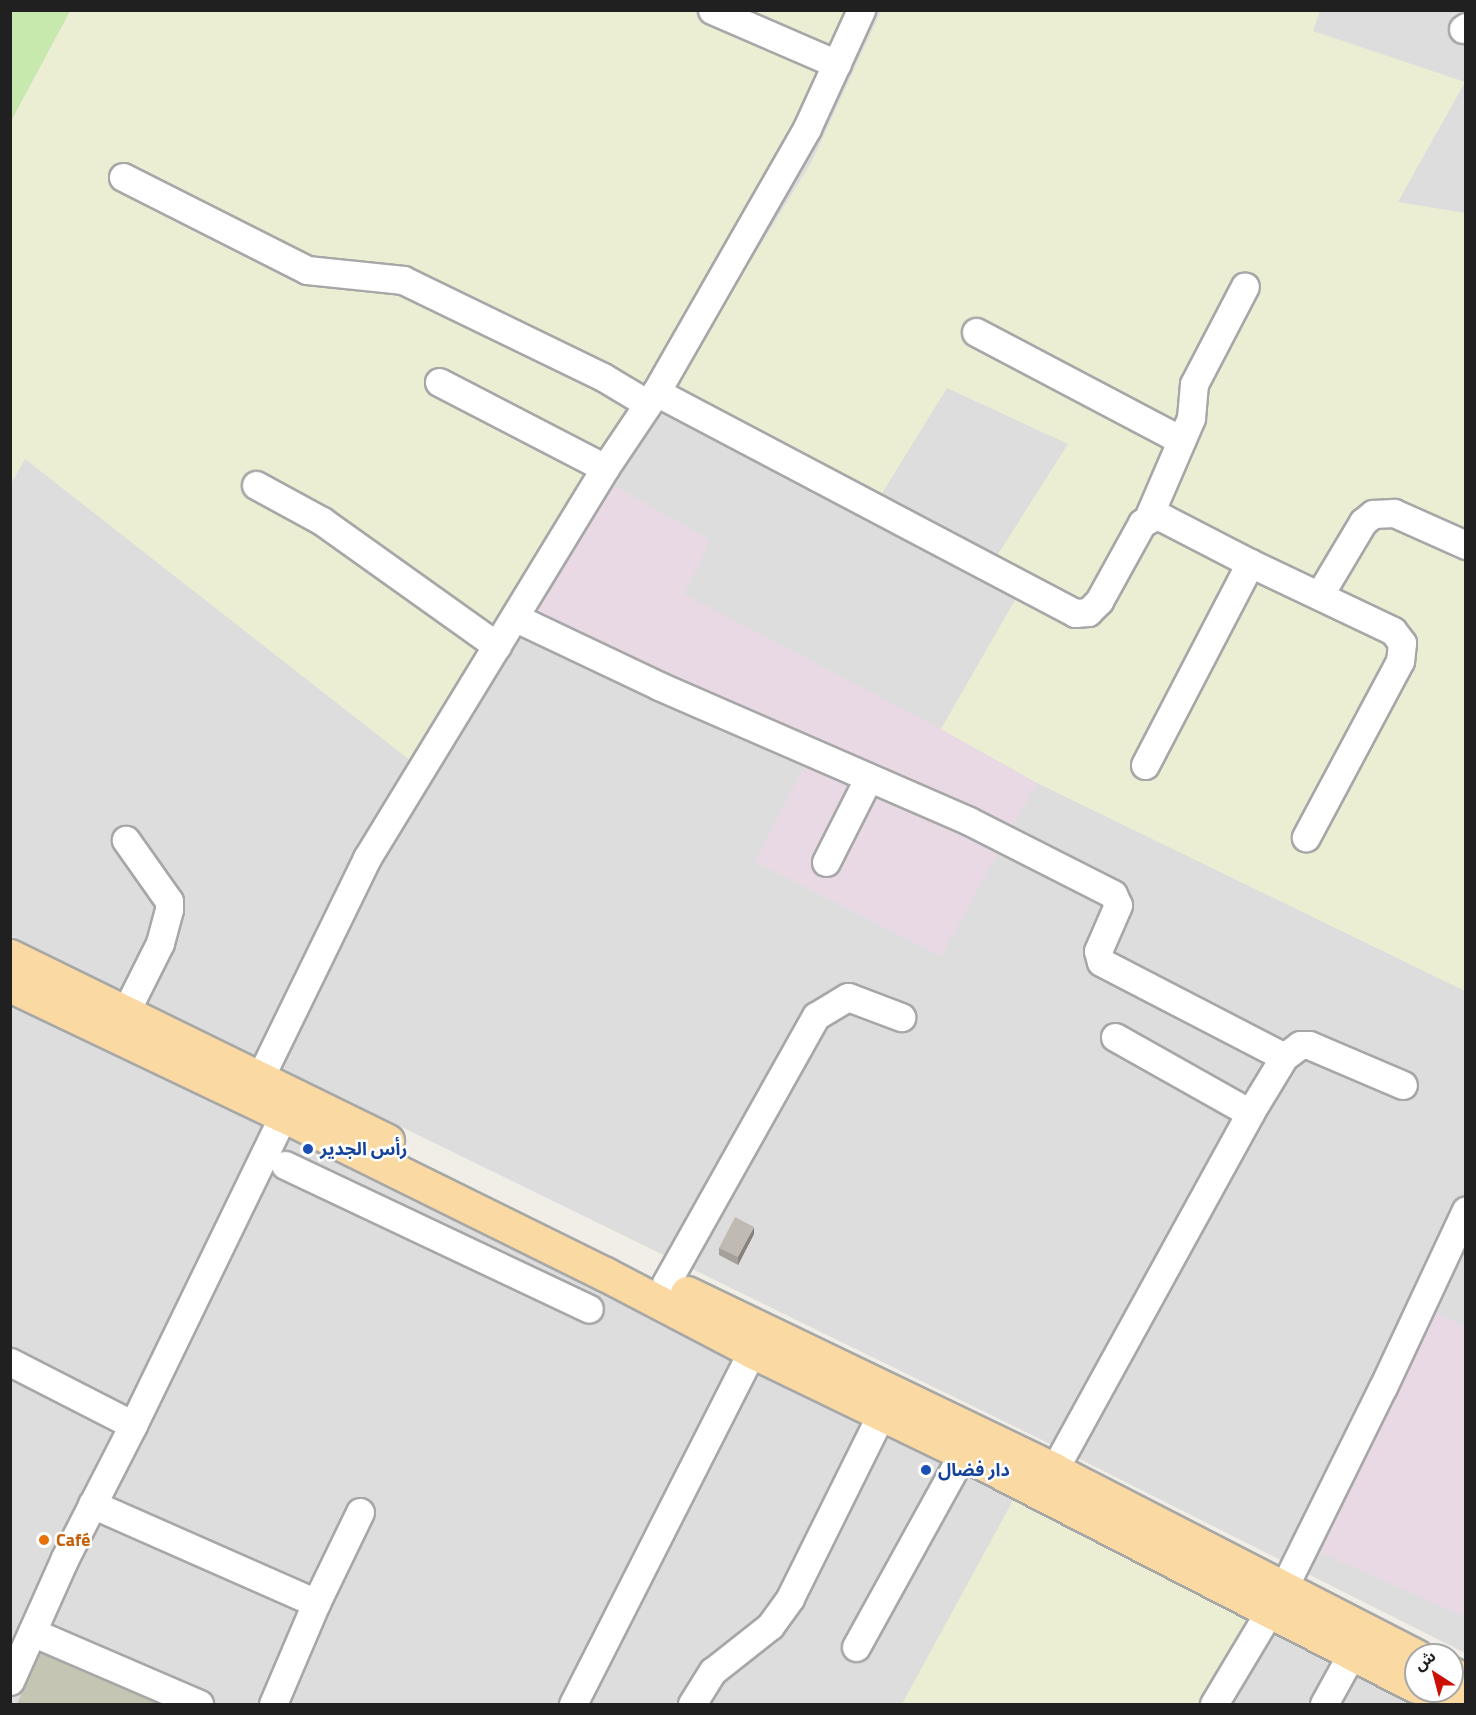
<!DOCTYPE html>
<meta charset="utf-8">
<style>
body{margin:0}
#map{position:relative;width:1476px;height:1715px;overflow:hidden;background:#f0eee7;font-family:"Titillium Web","Noto Sans Arabic",sans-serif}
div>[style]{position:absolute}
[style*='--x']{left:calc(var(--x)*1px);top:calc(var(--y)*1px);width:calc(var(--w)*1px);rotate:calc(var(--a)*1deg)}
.residential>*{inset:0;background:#dedddd}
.industrial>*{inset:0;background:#e9d9e5}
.construction>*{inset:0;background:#c4c5b2}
.farmland>*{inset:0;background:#ebeed3}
.grass>*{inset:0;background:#c8e9ae}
.roads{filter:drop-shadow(2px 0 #a7a7a7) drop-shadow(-2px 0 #a7a7a7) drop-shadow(0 2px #a7a7a7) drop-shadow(0 -2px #a7a7a7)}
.minor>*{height:27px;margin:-13.5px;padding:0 13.5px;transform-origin:13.5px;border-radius:13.5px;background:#fff}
.major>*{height:33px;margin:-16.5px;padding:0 16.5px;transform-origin:16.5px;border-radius:16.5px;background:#fad9a2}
.wall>*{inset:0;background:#a6a09a}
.shaded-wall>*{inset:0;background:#87827d}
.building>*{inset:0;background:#c1bab3}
.dots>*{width:16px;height:16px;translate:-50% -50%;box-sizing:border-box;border:3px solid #fff;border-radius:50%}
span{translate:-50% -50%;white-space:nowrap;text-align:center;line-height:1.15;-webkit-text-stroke:5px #fff;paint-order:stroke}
.transit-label{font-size:18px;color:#164399;font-weight:700}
.left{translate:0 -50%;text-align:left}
.food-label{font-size:18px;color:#c56008;font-weight:700}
.frame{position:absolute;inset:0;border:12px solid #202020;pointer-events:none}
.north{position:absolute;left:1404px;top:1643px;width:60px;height:60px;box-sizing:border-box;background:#fff;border:2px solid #a6a6a6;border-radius:50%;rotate:324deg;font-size:16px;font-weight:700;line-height:24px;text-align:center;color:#202020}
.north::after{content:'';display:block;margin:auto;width:21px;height:27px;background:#cc0f05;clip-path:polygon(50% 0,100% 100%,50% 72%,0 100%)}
</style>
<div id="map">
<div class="residential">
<i style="clip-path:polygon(10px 11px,1465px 11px,1465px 1653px,1044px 1441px,11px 936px)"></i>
<i style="clip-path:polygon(10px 992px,1443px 1704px,11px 1704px)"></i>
</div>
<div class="industrial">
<i style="clip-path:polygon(613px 485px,710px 540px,684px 594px,941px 729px,1037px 783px,941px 956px,755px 862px,807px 761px,523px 626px)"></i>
<i style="clip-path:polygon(1425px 1308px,1465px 1327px,1465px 1617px,1306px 1546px)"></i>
</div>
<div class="construction">
<i style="clip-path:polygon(41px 1650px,166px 1704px,17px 1704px)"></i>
</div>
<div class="farmland">
<i style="clip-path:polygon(70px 11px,853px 11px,784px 158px,411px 761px,25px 459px,11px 484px,11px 121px)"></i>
<i style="clip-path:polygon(881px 11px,1320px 11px,1313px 31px,1465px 82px,1398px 202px,1465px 213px,1465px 991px,1037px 783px,941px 729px,1027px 579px,995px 559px,1068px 444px,947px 388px,879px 498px,671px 390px,811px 163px)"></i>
<i style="clip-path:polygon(1017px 1493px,1249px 1604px,1250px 1629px,1208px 1704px,902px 1704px)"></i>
</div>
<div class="grass">
<i style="clip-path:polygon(11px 10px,70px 11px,11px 121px,10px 11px)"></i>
</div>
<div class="roads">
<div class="minor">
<i style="--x:712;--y:10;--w:136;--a:23.4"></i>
<i style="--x:1463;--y:29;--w:4;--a:-34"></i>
<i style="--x:123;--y:177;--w:206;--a:26.8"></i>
<i style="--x:307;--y:270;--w:97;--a:5.9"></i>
<i style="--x:403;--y:280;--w:222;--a:25.9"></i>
<i style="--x:603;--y:377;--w:52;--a:31"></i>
<i style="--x:976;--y:332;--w:232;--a:27.8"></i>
<i style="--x:439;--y:382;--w:187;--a:27.4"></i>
<i style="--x:656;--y:392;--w:474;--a:27.8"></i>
<i style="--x:1075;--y:613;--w:13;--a:-4"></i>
<i style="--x:1088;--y:612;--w:16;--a:-45"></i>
<i style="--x:1099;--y:601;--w:89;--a:-61.1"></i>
<i style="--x:1142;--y:523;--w:15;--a:-28"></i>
<i style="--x:1155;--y:516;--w:8;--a:14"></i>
<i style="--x:1163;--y:518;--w:98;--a:27.3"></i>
<i style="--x:1250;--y:563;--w:158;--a:25.4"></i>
<i style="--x:1393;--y:631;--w:15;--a:53"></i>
<i style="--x:1402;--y:643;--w:18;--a:96"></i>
<i style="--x:1400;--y:661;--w:200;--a:118.1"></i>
<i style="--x:256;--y:485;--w:75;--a:28.6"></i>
<i style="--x:322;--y:521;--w:215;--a:35.5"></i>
<i style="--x:1148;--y:518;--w:109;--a:-66.7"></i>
<i style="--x:1191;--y:418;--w:34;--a:-85"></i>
<i style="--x:1194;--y:384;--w:110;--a:-62.5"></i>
<i style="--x:1320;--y:594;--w:84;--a:-59.2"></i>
<i style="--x:1363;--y:522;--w:13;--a:-39"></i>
<i style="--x:1373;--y:514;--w:21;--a:-3"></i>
<i style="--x:1394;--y:513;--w:79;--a:24"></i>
<i style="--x:516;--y:618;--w:158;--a:25.4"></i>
<i style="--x:659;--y:686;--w:338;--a:23.5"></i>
<i style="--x:969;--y:821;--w:161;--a:26.9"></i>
<i style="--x:1113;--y:894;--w:12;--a:66"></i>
<i style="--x:1118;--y:905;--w:50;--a:113.5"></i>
<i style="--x:1098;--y:951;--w:11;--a:75"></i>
<i style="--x:1101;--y:962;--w:206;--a:27.4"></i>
<i style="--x:1145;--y:765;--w:228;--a:-62.5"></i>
<i style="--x:826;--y:862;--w:93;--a:-63.2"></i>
<i style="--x:125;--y:1013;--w:78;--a:-63.4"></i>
<i style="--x:160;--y:943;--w:35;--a:-75"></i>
<i style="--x:169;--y:909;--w:8;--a:-90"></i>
<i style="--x:169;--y:901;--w:75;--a:-125.2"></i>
<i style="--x:1115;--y:1037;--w:155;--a:29.4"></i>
<i style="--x:251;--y:1096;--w:265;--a:-64"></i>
<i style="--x:367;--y:858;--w:457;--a:-58.6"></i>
<i style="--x:605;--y:468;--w:92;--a:-56.1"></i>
<i style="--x:656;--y:392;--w:304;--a:-60.2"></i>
<i style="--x:807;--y:128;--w:130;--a:-65.4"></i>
<i style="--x:285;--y:1165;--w:336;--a:25.3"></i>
<i style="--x:666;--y:1283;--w:306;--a:-60.7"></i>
<i style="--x:816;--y:1016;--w:37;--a:-31"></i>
<i style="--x:848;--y:997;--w:57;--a:20.7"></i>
<i style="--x:10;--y:1362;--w:138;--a:27.1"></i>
<i style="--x:1054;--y:1470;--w:407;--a:-61.2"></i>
<i style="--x:1250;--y:1113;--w:66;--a:-58.7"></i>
<i style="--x:1284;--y:1057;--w:20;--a:-37"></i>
<i style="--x:1300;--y:1045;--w:9;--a:0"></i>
<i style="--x:1309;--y:1045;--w:102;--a:23.1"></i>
<i style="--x:92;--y:1504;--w:245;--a:23.8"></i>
<i style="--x:32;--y:1632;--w:182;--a:23.3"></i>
<i style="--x:856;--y:1647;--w:222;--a:-61.1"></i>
<i style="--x:10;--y:1681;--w:135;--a:-65.9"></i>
<i style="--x:65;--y:1558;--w:149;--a:-62.9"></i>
<i style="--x:133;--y:1425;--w:364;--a:-64.1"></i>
<i style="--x:273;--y:1704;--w:110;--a:-66.9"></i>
<i style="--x:316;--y:1603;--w:101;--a:-64.2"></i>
<i style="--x:573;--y:1704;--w:396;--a:-63.1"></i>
<i style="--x:692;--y:1704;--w:39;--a:-58"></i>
<i style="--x:713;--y:1671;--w:73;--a:-38.3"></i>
<i style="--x:770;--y:1626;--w:34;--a:-54"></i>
<i style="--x:790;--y:1598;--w:207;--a:-63.6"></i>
<i style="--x:1214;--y:1704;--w:136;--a:-59.1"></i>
<i style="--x:1284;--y:1587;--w:223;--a:-63.7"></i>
<i style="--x:1383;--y:1387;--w:195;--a:-64.9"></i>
<i style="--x:1324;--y:1704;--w:77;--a:-61.1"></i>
</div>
<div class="major">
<i style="--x:10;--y:956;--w:420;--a:26.1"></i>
<i style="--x:10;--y:985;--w:302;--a:25.5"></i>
<i style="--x:283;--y:1115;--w:359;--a:26.3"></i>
<i style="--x:605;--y:1274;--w:166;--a:27.6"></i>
<i style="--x:752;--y:1351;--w:234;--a:25.8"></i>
<i style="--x:963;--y:1453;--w:509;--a:27.22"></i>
<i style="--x:687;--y:1293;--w:407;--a:25.7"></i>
<i style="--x:1054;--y:1470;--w:407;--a:27.2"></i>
<i style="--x:1452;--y:1674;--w:16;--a:27"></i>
<i style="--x:1426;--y:1691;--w:30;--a:26"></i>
</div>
</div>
<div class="wall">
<i style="clip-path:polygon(754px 1234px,738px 1265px,719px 1255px,719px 1248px)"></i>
</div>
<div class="shaded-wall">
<i style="clip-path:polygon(754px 1227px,754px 1234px,738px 1265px,738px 1257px)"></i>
</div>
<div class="building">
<i style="clip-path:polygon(735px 1217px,754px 1227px,738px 1257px,719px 1248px)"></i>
</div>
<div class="dots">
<i style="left:308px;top:1149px;background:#1a4fb4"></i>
<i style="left:926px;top:1470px;background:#1a4fb4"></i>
<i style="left:44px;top:1540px;background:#e8710a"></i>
</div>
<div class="transit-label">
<span class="left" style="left:320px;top:1149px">رأس الجدير</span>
<span class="left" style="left:938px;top:1470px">دار فضال</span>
</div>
<div class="food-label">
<span class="left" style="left:56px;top:1540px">Café</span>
</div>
<div class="frame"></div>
<div class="north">ش</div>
</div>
